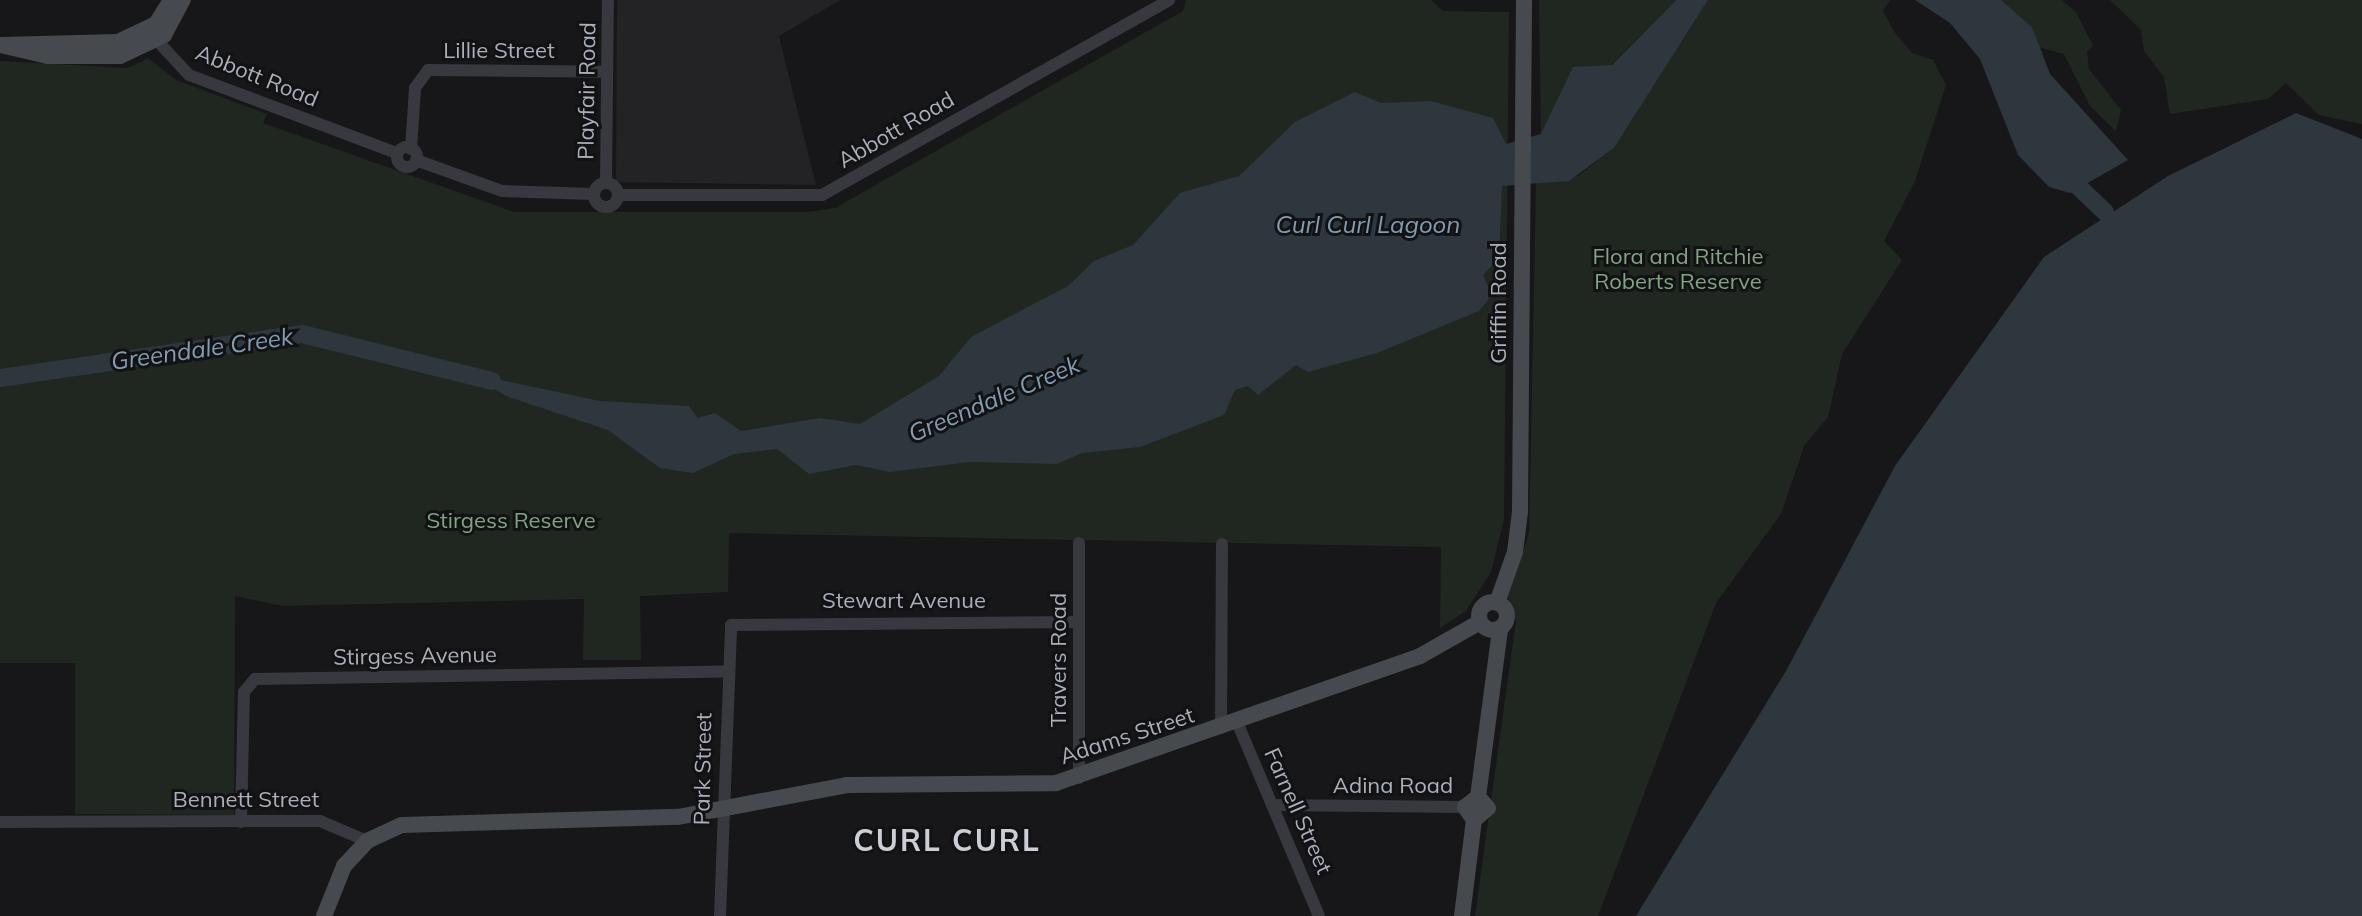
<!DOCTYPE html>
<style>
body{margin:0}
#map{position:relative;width:2362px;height:916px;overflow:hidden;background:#171719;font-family:Mulish,sans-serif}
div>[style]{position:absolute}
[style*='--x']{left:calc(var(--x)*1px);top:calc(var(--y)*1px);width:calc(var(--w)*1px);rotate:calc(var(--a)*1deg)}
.built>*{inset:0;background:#232326}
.green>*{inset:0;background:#1f2720}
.water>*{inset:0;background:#2d373d}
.river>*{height:18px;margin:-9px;padding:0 9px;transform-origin:9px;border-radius:9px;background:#2d373d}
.street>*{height:12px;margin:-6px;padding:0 6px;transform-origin:6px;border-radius:6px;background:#38393e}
.street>.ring{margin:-6px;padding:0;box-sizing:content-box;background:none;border:12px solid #38393e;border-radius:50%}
.secondary>*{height:16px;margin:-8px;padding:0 8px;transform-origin:8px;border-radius:8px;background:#46494e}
.secondary>.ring{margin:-8px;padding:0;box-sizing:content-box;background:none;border:16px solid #46494e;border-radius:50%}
span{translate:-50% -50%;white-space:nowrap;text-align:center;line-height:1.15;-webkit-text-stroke:6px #121214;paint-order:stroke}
.street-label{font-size:22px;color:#aaafb9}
.park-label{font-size:22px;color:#81a482}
.water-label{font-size:24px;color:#819db4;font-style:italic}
.district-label{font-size:30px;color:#cbced5;font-weight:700;letter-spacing:2px}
</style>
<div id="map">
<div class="built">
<i style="clip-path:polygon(617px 0,840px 0,779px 36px,816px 185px,616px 182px)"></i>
</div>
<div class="green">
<i style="clip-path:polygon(1186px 0,1431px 0,1443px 11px,1509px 12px,1504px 519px,1491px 572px,1466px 611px,1440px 628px,1441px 547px,729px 533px,728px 592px,640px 596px,641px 660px,583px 660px,584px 599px,283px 606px,235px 596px,234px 815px,75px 814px,75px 663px,0 663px,0 61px,128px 68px,148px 58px,176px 80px,267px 114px,263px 123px,514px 212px,808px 212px,835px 208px,1183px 11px)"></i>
<i style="clip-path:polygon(1539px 0,1676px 0,1541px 135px)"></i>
<i style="clip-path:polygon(1708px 0,1890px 0,1883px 11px,1895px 33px,1912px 53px,1933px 60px,1946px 85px,1915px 181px,1884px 241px,1902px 260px,1842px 354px,1828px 417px,1804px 446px,1781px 514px,1716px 603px,1598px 916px,1475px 916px,1516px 621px,1508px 597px,1529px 533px,1536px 182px,1578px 176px,1614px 148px)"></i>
<i style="clip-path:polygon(2001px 0,2062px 0,2076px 12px,2093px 46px,2087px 51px,2089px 69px,2121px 110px,2116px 131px,2090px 106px,2064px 54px,2039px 47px,2032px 27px)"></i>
<i style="clip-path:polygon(2110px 0,2362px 0,2362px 124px,2319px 115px,2286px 83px,2268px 99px,2170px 114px,2164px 77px,2144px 51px,2141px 30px)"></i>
</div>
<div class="water">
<i style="clip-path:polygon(1676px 0,1708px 0,1614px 148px,1569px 181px,1502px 186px,1499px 259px,1483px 275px,1492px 295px,1479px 311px,1377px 353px,1308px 372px,1296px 365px,1258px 395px,1248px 386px,1235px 390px,1224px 415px,1140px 447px,1082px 453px,1057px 464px,969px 462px,890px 472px,856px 465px,809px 474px,777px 449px,734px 454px,693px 473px,660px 468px,608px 430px,506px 396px,472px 374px,600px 401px,689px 406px,698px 418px,715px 413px,741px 431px,820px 418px,860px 424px,939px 376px,971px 337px,1068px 286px,1094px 261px,1133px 245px,1180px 193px,1239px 176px,1295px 122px,1355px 92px,1381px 103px,1431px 101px,1493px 118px,1506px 144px,1541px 134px,1573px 67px,1612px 65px)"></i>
<i style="clip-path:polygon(1915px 0,2001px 0,2032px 27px,2050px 74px,2128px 160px,2070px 193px,2049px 187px,2018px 155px,1980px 59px,1950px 23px)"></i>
<i style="clip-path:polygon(2296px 113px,2362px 139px,2362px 916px,1636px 916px,1786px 671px,1895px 466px,2044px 257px,2168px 176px)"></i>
</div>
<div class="river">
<i style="--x:2063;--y:172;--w:58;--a:43.6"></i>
<i style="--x:0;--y:378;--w:305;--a:-8.3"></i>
<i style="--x:302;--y:334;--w:196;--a:13.9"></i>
</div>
<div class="street">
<i style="--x:150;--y:33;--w:57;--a:47.1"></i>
<i style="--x:189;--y:75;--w:222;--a:20.6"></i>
<i class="ring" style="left:397px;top:147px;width:8px;height:8px"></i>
<i style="--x:411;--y:149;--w:61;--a:-86.2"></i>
<i style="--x:415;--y:88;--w:22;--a:-54"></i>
<i style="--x:428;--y:70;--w:179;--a:0.6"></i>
<i style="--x:416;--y:160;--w:91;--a:19.8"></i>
<i style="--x:502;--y:191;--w:91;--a:1.9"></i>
<i style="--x:606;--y:182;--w:182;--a:-89.4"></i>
<i class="ring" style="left:594px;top:183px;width:12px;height:12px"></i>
<i style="--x:618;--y:195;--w:204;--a:0"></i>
<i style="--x:822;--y:195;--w:398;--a:-29.3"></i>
<i style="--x:1237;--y:722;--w:211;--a:67.1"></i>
<i style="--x:1221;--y:728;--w:184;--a:-89.7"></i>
<i style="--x:1079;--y:778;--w:235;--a:-90"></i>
<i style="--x:1272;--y:805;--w:193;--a:0.6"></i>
<i style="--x:0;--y:822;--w:320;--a:-0.2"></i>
<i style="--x:320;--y:821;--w:51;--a:23.1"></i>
<i style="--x:241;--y:822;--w:130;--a:-88.7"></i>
<i style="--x:244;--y:692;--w:17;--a:-50"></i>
<i style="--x:255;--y:679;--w:470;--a:-0.9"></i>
<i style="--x:720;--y:916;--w:291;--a:-87.8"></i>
<i style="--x:731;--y:625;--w:348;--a:-0.5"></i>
</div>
<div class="secondary">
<i style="--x:0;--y:45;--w:118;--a:-1.5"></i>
<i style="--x:118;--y:42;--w:42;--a:-25.3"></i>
<i style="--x:156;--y:24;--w:28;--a:-58"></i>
<i style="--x:1;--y:45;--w:48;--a:13.2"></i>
<i style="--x:48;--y:56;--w:72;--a:0"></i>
<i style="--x:120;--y:56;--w:49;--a:-25.5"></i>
<i style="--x:164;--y:35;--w:40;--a:-62"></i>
<i class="ring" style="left:1479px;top:602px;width:12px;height:12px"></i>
<i style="--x:1497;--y:603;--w:54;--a:-70.6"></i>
<i style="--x:1515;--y:552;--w:40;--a:-82.9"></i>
<i style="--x:1520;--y:512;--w:512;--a:-89.55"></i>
<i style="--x:1478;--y:797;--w:169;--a:-82.5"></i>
<i style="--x:1474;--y:820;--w:18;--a:-41"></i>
<i style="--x:1488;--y:808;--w:15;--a:-132"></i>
<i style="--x:1474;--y:820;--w:16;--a:-125"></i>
<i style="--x:1465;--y:807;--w:16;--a:-38"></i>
<i style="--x:324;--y:916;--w:54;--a:-68.2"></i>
<i style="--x:344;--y:866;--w:34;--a:-47"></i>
<i style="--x:367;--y:841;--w:38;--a:-25"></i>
<i style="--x:402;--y:825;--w:276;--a:-1.7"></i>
<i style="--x:678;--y:817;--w:172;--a:-10.7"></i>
<i style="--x:847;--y:785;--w:209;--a:-0.5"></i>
<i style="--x:1056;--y:783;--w:386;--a:-19.2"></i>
<i style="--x:1420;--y:656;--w:69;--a:-29.5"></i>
<i style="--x:1462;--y:916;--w:97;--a:-82.9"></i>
</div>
<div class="street-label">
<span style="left:499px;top:51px">Lillie Street</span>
<span style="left:257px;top:76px;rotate:22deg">Abbott Road</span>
<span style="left:587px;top:91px;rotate:-89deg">Playfair Road</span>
<span style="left:896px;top:130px;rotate:-30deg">Abbott Road</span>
<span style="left:1499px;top:303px;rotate:-90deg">Griffin Road</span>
<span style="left:904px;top:601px">Stewart Avenue</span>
<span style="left:415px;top:656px;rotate:-1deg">Stirgess Avenue</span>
<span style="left:1059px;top:660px;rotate:-90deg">Travers Road</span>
<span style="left:1127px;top:736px;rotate:-18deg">Adams Street</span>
<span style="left:703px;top:769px;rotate:-89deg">Park Street</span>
<span style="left:1393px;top:786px">Adina Road</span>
<span style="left:246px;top:800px">Bennett Street</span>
<span style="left:1298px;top:811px;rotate:66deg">Farnell Street</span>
</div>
<div class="park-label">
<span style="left:1678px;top:269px">Flora and Ritchie<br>Roberts Reserve</span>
<span style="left:511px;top:521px">Stirgess Reserve</span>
</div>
<div class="water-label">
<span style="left:1368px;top:225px">Curl Curl Lagoon</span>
<span style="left:202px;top:349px;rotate:-8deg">Greendale Creek</span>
<span style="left:994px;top:399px;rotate:-23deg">Greendale Creek</span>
</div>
<div class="district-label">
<span style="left:947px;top:840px">CURL CURL</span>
</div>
</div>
